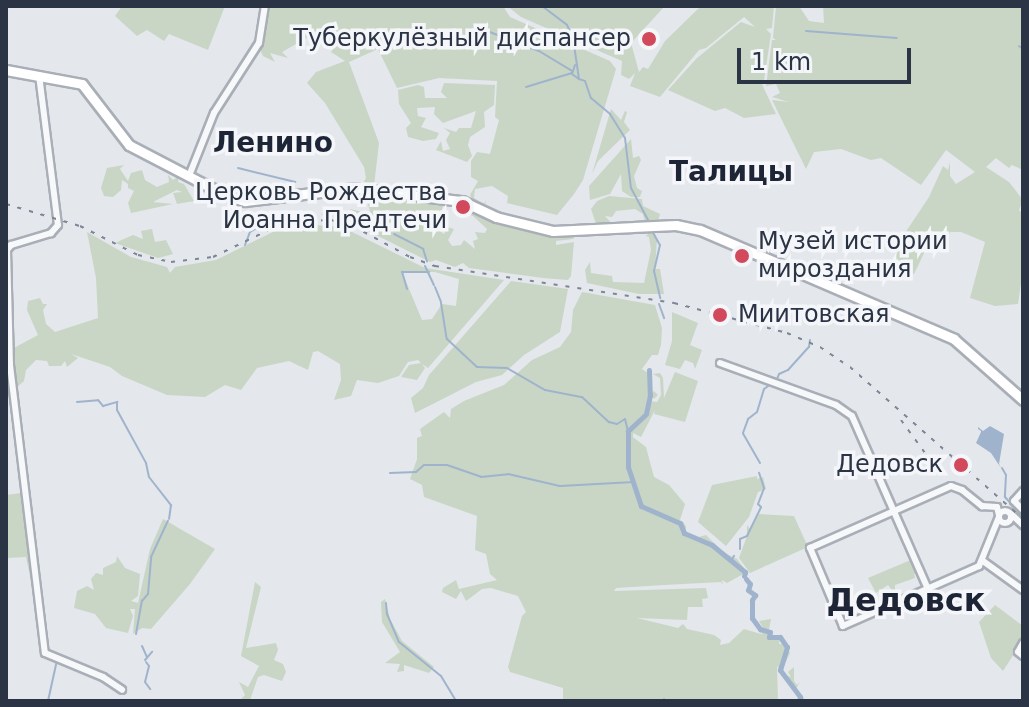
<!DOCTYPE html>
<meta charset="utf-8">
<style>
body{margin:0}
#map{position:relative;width:1029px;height:707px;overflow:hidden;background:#e4e7ec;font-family:"DejaVu Sans",sans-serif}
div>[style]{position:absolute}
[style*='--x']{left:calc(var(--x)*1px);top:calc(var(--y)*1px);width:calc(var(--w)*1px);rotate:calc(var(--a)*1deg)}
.green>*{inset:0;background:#c9d6c5}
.water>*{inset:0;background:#9fb4cc}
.stream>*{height:2px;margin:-1px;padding:0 1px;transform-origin:1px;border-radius:1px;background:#9fb4cc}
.river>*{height:5px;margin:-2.5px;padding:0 2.5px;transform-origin:2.5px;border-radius:2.5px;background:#9fb4cc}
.roads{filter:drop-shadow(2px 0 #a9aeb7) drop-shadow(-2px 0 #a9aeb7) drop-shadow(0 2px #a9aeb7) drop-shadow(0 -2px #a9aeb7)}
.minor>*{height:6px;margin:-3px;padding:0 3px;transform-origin:3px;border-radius:3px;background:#f7f8fa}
.minor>.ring{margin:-3px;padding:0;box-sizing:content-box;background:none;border:6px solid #f7f8fa;border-radius:50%}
.major>*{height:9px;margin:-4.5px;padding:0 4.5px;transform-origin:4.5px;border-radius:4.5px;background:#fff}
.rail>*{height:2px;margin-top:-1px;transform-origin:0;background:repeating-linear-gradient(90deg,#7d8696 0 4px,transparent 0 12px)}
.dots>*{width:22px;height:22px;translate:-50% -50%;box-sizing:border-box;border:4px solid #f4f6f9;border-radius:50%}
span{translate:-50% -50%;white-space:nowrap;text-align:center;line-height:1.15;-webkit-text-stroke:7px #f4f6f9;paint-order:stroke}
.poi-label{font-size:24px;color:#2b3445}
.right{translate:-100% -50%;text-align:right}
.left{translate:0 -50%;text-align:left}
.quarter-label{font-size:28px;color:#1d2536;font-weight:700}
.district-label{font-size:32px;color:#1d2536;font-weight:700}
.frame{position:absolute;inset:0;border:8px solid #2b3445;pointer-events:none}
.scale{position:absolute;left:737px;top:48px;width:174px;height:36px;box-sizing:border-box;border:4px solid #2b3445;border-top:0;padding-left:10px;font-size:24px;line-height:28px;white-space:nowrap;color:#2b3445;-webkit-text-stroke:6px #f4f6f9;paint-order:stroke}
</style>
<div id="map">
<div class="green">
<i style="clip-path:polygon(122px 6px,225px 6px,208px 50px,169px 34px,164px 41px,147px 30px,137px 36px,115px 16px)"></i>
<i style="clip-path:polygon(267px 6px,503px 6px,510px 17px,610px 61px,616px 69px,583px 180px,574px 194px,557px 215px,507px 203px,508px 196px,492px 186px,475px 189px,474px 198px,484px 204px,486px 200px,485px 206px,473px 201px,470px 195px,478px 181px,471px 177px,471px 161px,477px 152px,490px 154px,499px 120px,495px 117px,497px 81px,439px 78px,397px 88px,378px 49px,349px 62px,379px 143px,374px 186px,362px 185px,366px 178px,364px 167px,325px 103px,307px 83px,316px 72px,345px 61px,331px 52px,334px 48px,317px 32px,282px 52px,288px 58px,270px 53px,275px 62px,263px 56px,259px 47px)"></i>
<i style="clip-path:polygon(507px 6px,665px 6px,631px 43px,639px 72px,643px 67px,648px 69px,665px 41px,701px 6px,774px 6px,772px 28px,766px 29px,771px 34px,764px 80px,761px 82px,776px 114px,744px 118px,725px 108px,715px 111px,668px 90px,697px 58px,741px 22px,755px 27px,744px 17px,706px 48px,699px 50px,660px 97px,630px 86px,635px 73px,629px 79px,621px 75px,622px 61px,521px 17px)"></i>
<i style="clip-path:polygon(776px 6px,799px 6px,809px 21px,824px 23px,823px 6px,1023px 6px,1023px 170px,1012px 165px,1009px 168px,996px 158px,986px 167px,1009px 182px,1023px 200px,1019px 210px,1023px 215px,1023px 269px,1018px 304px,995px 306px,970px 298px,985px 242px,961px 232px,950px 232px,939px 253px,927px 247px,914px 274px,892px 265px,907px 230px,929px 197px,943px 166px,948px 170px,950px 162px,950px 176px,956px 184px,975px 172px,946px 150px,921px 185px,881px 158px,871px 160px,841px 149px,814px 152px,806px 169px,772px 100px,789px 102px,772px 97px,780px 93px,776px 84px,766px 86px,772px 40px,776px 40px,773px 38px)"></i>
<i style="clip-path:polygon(444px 83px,495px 85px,494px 105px,484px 112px,485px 127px,470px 137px,468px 145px,472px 156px,467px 162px,436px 150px,441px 141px,443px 151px,450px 149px,446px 140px,450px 133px,444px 128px,456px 132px,459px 128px,471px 128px,476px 111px,443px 123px,434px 114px,435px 107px,417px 108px,418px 116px,426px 118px,421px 127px,439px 133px,436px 139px,423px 141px,408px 137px,406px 128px,411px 123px,399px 104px,398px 90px,418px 85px,424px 87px,425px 98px,447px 98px,441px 92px)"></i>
<i style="clip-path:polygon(611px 109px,621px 120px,625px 111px,627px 112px,624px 122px,630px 130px,598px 161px,592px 174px)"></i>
<i style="clip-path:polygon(631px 139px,633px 158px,639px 156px,641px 160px,634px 176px,637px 188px,642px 191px,640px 197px,631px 197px,622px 191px,621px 174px,610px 194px,590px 200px,589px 186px)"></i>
<i style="clip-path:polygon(124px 165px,120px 169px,128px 181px,131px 173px,142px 170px,145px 180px,157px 187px,169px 182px,168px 175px,173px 180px,179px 176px,178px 182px,184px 184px,194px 201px,177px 204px,173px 193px,182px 192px,177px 190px,153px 202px,173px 204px,131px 213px,128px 203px,134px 191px,128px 188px,128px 184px,122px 180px,121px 190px,113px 197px,104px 196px,101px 188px,107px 168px)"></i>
<i style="clip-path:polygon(358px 192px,444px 203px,436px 228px,444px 234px,447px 227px,454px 229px,448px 240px,452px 246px,461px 245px,464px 240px,475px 249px,473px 241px,478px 239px,475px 232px,485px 233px,487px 229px,473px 216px,459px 210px,467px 210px,467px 206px,514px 227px,542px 233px,577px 234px,573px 239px,556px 241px,556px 245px,574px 242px,571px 276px,568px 280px,543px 278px,469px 268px,463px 263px,455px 267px,436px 260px,430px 262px,366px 230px,375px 230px,340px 217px,321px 215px,325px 210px,337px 210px,364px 220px,350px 209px,371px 214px,365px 195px)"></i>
<i style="clip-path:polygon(609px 196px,642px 199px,643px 206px,660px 214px,658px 221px,645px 222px,643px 214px,635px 209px,616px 211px,612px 217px,605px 216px,613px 225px,596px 224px,591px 209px,597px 201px)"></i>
<i style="clip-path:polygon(evenodd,301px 224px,342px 227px,425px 268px,504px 280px,428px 368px,422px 364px,425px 368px,417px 380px,401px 377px,409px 365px,421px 363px,418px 360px,408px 362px,399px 376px,378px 383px,357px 380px,351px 396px,334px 400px,341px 380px,340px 364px,318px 351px,313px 352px,308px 370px,289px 361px,257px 368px,241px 390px,225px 385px,205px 397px,167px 395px,122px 376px,110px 367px,71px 354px,78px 358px,67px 367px,65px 361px,61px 366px,49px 366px,47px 361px,36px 360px,26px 370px,24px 381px,16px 388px,12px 349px,38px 335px,27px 310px,28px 301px,40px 298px,43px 304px,47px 304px,43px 310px,46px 324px,55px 332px,98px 318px,96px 278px,87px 232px,131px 257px,167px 267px,170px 273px,175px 267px,216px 260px,273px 232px,301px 224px,402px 272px,435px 272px,459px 279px,456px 306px,442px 304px,432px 319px,422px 320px,402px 272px)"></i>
<i style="clip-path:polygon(152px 229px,155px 242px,166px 240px,173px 254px,158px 258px,115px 243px,133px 235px,143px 239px,141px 231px)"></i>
<i style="clip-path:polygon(652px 230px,657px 240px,655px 269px,660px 269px,664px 294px,639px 294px,587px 283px,585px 270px,590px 262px,591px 273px,612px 276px,613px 282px,644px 283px,651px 250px,649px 237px,646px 236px)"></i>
<i style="clip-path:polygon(511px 281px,568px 289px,560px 332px,524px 355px,502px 375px,476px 382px,415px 413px,411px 398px,423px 388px,429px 375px)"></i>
<i style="clip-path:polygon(582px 292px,655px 305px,662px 328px,661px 345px,658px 355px,652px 355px,642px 369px,651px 375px,651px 394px,654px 391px,658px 395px,654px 399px,651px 395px,650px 401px,657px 402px,661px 395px,660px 378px,653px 374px,660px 373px,663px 378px,664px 398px,675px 372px,698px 381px,685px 422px,654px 414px,655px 410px,641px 437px,633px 433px,633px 437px,646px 447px,654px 477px,669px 485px,685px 504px,680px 520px,686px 526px,686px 532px,695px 538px,706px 535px,723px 552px,737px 559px,747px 572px,727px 583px,722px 580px,723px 585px,721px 582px,664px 585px,616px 588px,614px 591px,706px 588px,708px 598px,702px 599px,703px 607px,688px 607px,687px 620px,637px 618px,678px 628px,683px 624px,687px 629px,714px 635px,721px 640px,720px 645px,729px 643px,744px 629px,761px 634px,765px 631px,759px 621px,771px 619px,768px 635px,780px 635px,779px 644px,785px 644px,790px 653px,783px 668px,785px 675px,791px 677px,788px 672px,794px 667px,794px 681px,797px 685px,800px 682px,794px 692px,777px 666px,778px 701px,563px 701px,563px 688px,510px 672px,508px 667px,522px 616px,526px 612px,518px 596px,491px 588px,482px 589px,466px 601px,461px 591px,456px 599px,442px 592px,443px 588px,456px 580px,459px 589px,497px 580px,490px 574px,486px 554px,475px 550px,477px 516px,424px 497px,422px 485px,410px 479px,417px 459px,417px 438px,422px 436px,420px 429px,444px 412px,450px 418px,451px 409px,464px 401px,504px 385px,532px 360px,560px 347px,571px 332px,573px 310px)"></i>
<i style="clip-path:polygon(672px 312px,698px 323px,690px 345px,702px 350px,695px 369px,693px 363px,685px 360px,680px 369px,665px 365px,672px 341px)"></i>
<i style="clip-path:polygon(757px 476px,757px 479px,763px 477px,766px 489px,758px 492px,749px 517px,726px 546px,698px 522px,712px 485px)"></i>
<i style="clip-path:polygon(21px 493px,25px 494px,38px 599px,35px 599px,26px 557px,6px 558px,6px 495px)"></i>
<i style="clip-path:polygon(759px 514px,794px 516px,808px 547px,750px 573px,739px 558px,747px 536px,747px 525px,750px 529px)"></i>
<i style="clip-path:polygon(163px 519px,215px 549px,190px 584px,151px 629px,142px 628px,133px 634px,135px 609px,130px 609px,133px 616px,128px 633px,106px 628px,95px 614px,74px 608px,77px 591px,87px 586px,94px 590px,91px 579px,96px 573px,103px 575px,103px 568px,116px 562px,117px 556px,125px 568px,140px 574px,138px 596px,131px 601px,138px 603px,150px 549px)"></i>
<i style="clip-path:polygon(913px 559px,919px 572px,914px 574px,915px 578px,895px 585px,895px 594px,888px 585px,876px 593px,868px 578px)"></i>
<i style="clip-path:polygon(255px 582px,261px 587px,246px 648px,276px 643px,278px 650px,274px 660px,283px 664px,286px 672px,282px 681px,264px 675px,258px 677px,250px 700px,239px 701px,245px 695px,239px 682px,248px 687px,259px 666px,241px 656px)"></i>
<i style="clip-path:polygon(385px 599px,390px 619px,402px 641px,434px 667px,429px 673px,404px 665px,404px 671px,397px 672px,400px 664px,385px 663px,400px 652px,382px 622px,381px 602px)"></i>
<i style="clip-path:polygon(995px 605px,1023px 626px,1023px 640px,1003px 671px,991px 658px,979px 622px)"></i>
</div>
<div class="water">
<i style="clip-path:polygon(990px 426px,1004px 434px,999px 464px,1001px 468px,991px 453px,976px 443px,981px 432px,981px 431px,978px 429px,978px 427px,983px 431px)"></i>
</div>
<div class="stream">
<i style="--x:542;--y:6;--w:31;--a:37"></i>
<i style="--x:567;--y:25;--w:14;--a:65"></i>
<i style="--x:573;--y:38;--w:41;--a:81.7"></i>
<i style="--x:579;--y:79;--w:6;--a:18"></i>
<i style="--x:585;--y:81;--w:18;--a:71"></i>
<i style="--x:591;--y:98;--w:25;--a:40"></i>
<i style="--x:610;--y:114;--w:28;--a:58"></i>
<i style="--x:625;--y:138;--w:50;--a:83.2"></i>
<i style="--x:631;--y:188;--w:38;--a:62"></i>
<i style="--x:482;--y:29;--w:61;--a:21.1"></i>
<i style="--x:539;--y:51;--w:39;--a:31"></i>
<i style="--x:806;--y:31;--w:91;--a:4.4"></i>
<i style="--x:1019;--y:46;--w:5;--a:37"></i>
<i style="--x:575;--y:65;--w:9;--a:108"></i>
<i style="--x:572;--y:74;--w:9;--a:36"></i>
<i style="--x:526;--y:87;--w:48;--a:-16.9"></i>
<i style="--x:238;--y:168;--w:59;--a:13.8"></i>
<i style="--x:651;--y:229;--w:18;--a:61"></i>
<i style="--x:660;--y:245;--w:27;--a:103"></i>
<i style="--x:654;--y:271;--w:28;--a:77"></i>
<i style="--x:394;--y:234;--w:33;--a:27"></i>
<i style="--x:423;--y:249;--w:13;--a:72"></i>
<i style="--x:245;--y:245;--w:14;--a:-69"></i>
<i style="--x:250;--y:232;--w:17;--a:-31"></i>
<i style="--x:425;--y:266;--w:21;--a:65"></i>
<i style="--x:435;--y:287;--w:16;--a:68"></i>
<i style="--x:407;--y:289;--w:18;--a:-106"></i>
<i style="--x:402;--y:272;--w:27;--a:0"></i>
<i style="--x:441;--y:303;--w:36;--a:81"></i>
<i style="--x:447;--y:339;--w:41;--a:43"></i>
<i style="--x:477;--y:367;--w:30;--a:2"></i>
<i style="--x:507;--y:368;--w:44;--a:30.1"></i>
<i style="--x:545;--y:390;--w:38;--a:11"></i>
<i style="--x:582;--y:397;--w:37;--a:43"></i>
<i style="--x:609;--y:422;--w:8;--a:14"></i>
<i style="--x:617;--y:424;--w:9;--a:-32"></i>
<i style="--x:625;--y:419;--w:12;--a:76"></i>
<i style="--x:659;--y:304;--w:15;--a:70"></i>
<i style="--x:777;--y:379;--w:5;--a:-68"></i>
<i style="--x:779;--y:374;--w:10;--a:-24"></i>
<i style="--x:788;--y:370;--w:31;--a:-48"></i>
<i style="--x:809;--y:347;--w:7;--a:-82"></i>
<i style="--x:77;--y:402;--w:21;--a:-5"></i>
<i style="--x:98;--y:400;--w:8;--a:50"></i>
<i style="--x:103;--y:406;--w:15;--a:-16"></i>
<i style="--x:117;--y:402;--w:8;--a:90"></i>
<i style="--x:117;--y:410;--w:60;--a:61.3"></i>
<i style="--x:146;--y:463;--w:14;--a:78"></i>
<i style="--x:149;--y:477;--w:36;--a:52"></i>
<i style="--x:171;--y:505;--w:14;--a:98"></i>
<i style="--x:760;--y:463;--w:34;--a:-120"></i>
<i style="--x:743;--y:433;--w:15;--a:-70"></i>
<i style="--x:748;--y:419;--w:11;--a:-38"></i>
<i style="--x:757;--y:412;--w:24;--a:-73"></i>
<i style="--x:764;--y:389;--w:9;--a:-36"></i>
<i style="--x:1002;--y:468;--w:8;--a:60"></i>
<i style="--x:1006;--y:475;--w:22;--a:93"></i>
<i style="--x:1005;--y:497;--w:27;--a:48"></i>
<i style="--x:390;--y:473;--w:26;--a:-2"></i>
<i style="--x:416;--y:472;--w:11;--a:-41"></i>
<i style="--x:424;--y:465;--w:23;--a:0"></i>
<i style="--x:447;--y:465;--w:36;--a:19"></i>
<i style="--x:481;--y:477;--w:27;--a:-6"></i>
<i style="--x:508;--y:474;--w:53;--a:13"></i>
<i style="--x:560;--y:486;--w:74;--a:-3.1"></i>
<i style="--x:740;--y:549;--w:10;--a:-90"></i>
<i style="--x:740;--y:539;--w:8;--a:-23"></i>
<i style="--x:747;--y:536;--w:32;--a:-64"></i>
<i style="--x:761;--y:507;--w:4;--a:-135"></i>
<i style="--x:758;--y:504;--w:17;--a:-69"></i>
<i style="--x:764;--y:488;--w:16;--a:-108"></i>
<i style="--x:731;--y:561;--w:6;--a:-59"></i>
<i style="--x:386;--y:603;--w:11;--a:85"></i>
<i style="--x:387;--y:614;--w:30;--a:67"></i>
<i style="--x:399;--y:642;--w:54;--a:39"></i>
<i style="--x:441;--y:676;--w:29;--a:59"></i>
<i style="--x:136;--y:634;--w:34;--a:-80"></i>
<i style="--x:142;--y:601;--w:9;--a:-49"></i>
<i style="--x:148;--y:594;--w:37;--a:-85"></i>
<i style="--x:151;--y:557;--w:40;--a:-65"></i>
<i style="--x:142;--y:646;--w:12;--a:66"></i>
<i style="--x:145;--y:660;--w:11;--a:-49"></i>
<i style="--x:146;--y:662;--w:5;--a:53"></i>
<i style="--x:149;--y:666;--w:16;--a:104"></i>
<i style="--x:145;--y:682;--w:9;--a:54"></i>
<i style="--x:48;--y:701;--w:42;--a:-77.6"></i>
<i style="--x:664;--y:701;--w:2;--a:-90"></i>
</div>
<div class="river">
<i style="--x:649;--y:370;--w:25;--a:88"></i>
<i style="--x:650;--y:395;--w:19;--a:102"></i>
<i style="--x:646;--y:414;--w:25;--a:137"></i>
<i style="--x:628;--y:431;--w:36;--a:90"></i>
<i style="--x:628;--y:467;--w:41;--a:71.6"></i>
<i style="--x:641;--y:506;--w:43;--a:23.6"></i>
<i style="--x:680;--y:523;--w:11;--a:68"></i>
<i style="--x:684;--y:533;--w:30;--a:23"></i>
<i style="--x:712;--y:545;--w:43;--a:39.3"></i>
<i style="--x:745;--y:572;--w:4;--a:104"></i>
<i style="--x:746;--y:579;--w:6;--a:51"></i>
<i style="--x:750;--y:584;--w:6;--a:108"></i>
<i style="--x:748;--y:590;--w:9;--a:36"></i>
<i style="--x:755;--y:595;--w:6;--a:121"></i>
<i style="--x:752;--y:600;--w:18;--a:90"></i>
<i style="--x:752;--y:618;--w:14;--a:54"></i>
<i style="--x:760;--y:629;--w:10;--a:17"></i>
<i style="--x:770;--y:632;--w:5;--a:101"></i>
<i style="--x:769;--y:637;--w:11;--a:0"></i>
<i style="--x:780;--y:637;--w:12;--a:55"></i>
<i style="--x:787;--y:647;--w:24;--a:107"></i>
<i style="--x:780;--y:670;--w:34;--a:53"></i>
<i style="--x:800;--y:697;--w:4;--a:104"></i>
</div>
<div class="roads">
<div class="minor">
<i style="--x:39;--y:75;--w:151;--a:82.8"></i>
<i style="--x:58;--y:225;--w:11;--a:131"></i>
<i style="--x:51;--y:233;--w:42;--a:163.3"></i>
<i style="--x:11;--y:245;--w:6;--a:129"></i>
<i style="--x:7;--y:250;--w:115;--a:88.5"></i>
<i style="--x:10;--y:365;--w:290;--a:83.1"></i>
<i style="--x:45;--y:653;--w:63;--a:22.5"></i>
<i style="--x:103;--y:677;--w:23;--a:34"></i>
<i style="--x:189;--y:176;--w:68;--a:-68.4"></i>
<i style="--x:214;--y:113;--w:83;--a:-57.3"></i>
<i style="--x:259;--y:43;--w:37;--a:-81"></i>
<i style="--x:720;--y:363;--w:123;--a:19.9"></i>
<i style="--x:836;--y:405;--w:19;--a:35"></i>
<i style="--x:852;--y:416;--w:189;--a:66.3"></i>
<i style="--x:1023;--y:491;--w:13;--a:132"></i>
<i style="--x:1014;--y:501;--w:13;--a:45"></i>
<i class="ring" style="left:999px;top:511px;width:6px;height:6px"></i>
<i style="--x:1010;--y:513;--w:18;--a:43"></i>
<i style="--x:999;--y:517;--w:53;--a:112.2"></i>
<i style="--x:979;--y:566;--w:149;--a:156.2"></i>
<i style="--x:843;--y:626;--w:85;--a:-112.9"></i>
<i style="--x:810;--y:548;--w:154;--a:-23.7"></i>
<i style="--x:951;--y:486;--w:12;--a:20"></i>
<i style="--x:962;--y:490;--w:26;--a:39"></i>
<i style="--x:982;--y:506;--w:15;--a:4"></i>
<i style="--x:997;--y:507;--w:8;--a:76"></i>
<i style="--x:983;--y:561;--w:49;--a:35.9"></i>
<i style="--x:1023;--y:643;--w:10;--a:119"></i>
<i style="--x:1018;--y:652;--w:6;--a:39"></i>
</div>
<div class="major">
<i style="--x:6;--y:70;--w:77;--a:10.4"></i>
<i style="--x:82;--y:84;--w:77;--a:52.4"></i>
<i style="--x:129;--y:145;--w:108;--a:27.5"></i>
<i style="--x:225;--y:195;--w:21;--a:17"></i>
<i style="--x:245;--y:201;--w:110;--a:-6.8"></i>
<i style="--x:354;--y:188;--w:109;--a:6.9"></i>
<i style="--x:462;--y:201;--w:38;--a:25"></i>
<i style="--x:496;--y:217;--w:59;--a:13.8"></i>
<i style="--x:553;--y:231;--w:123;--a:-2.8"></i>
<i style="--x:676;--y:225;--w:25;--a:12"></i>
<i style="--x:700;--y:230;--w:276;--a:23.2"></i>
<i style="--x:954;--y:339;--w:92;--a:41.5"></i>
</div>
</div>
<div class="rail">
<i style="--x:6;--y:204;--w:77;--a:16.6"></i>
<i style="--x:80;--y:226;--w:65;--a:26.6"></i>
<i style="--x:138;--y:255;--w:34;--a:12"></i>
<i style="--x:171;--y:262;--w:42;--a:-6.8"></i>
<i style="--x:213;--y:257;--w:80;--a:-25.9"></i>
<i style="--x:285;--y:222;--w:46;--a:-2.5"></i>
<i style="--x:331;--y:220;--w:23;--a:15"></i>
<i style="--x:353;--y:226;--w:65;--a:28.5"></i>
<i style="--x:410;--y:257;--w:27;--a:20"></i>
<i style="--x:435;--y:266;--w:242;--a:8.8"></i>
<i style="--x:674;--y:303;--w:117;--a:14.9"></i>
<i style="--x:787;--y:333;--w:36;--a:23"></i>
<i style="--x:820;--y:347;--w:36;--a:34"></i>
<i style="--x:850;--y:367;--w:230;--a:41.3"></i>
<i style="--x:901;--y:420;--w:54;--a:54"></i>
</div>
<div class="dots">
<i style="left:649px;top:39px;background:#d1495b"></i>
<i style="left:463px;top:207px;background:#d1495b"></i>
<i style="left:742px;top:256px;background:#d1495b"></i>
<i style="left:720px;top:315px;background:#d1495b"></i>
<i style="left:961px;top:465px;background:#d1495b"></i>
</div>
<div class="poi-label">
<span class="right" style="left:631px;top:39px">Туберкулёзный диспансер</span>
<span class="right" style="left:447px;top:207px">Церковь Рождества<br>Иоанна Предтечи</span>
<span class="left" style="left:758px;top:256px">Музей истории<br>мироздания</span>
<span class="left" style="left:738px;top:315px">Миитовская</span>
<span class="right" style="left:943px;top:465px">Дедовск</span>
</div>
<div class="quarter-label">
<span style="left:273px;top:143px">Ленино</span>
<span style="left:731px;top:172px">Талицы</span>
</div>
<div class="district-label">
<span style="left:906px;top:600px">Дедовск</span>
</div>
<div class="frame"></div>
<div class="scale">1 km</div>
</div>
